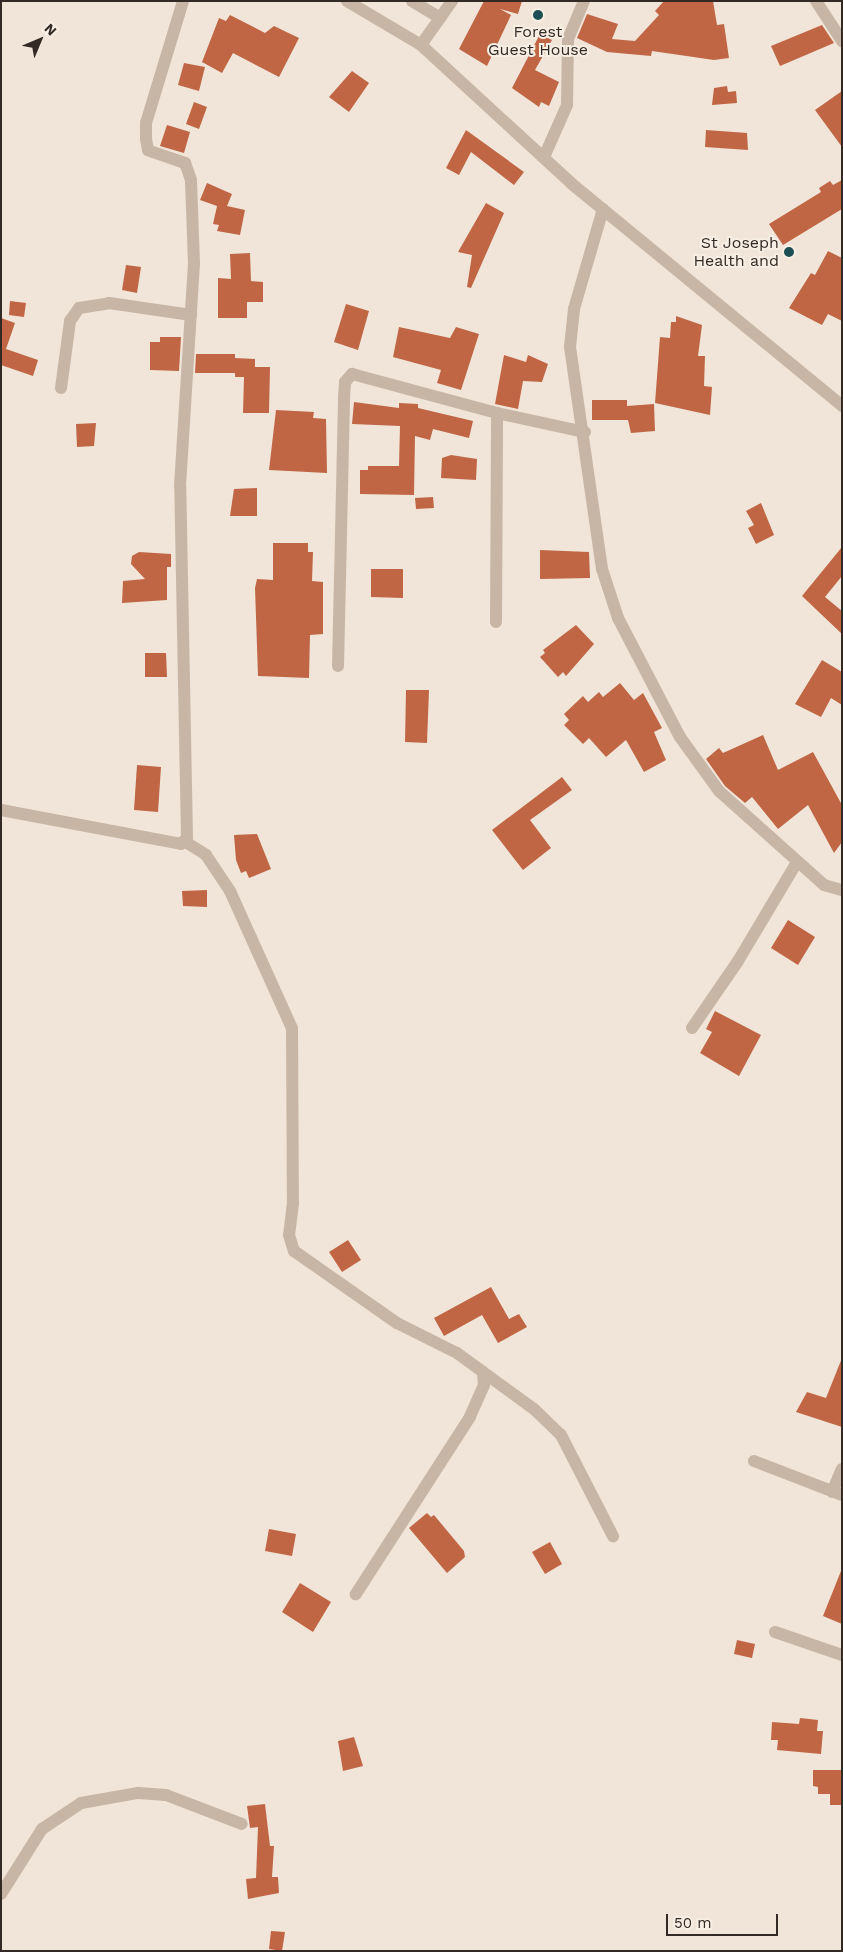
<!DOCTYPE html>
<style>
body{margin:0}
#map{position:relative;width:843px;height:1952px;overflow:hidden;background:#f0e5d8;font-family:"Work Sans",sans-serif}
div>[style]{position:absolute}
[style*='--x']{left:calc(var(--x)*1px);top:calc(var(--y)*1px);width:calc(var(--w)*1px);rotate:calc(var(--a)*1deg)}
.building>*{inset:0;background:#c16645}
.minor>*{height:12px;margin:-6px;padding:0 6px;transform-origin:6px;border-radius:6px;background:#c7b6a5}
.dots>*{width:14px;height:14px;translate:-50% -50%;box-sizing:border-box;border:2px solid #f8efe4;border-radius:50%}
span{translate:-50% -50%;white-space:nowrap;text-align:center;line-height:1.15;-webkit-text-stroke:4px #f8efe4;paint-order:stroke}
.poi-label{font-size:16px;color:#332a26}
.right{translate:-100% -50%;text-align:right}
.frame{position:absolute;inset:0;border:2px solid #332a26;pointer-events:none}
.north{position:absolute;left:15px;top:15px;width:50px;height:50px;-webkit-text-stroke:4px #f8efe4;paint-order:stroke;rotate:45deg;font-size:14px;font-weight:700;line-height:20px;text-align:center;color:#332a26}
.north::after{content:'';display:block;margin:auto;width:18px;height:22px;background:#332a26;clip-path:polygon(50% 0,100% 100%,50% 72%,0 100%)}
.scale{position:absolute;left:666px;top:1914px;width:112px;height:22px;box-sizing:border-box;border:2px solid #332a26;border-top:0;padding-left:6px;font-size:15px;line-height:18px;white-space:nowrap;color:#332a26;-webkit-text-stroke:4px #f8efe4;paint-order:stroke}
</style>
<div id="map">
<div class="building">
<i style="clip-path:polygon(484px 1px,522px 1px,518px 14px,500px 9px,511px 15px,487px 66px,459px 49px)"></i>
<i style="clip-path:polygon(664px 1px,713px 1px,717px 25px,724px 24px,729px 58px,714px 60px,652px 51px,651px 56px,607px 52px,577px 38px,587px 14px,618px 24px,612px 39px,635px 41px,659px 15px,655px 11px)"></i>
<i style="clip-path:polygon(230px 15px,265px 33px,274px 26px,299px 38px,279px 77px,233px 53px,222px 73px,202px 62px,219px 18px,226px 21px)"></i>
<i style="clip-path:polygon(822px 25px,834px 43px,780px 66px,771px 46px)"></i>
<i style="clip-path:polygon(540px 34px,552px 40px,535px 70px,559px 82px,549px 106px,541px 102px,539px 107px,512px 88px)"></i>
<i style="clip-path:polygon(184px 63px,205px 67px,199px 91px,178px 85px)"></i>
<i style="clip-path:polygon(352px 71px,369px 83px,349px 112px,329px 97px)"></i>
<i style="clip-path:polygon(727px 86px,728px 92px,736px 91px,737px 103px,712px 105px,714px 88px)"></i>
<i style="clip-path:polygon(842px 91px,842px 147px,815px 110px)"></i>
<i style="clip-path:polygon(194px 102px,207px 107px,199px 129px,186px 124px)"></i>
<i style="clip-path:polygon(167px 125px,190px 132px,184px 153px,160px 146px)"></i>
<i style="clip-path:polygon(466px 130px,524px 172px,514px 185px,471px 152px,459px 175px,446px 168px)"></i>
<i style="clip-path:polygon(706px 130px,747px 133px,748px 150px,705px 147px)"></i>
<i style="clip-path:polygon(842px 180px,842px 209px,783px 245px,769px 224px,821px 192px,819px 188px,830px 181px,833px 185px)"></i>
<i style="clip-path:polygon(207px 183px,232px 194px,227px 206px,245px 210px,240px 235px,217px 231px,219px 225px,213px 224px,217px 206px,200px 200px)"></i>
<i style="clip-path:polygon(486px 203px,504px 213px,471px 288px,467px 287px,472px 255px,458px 252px)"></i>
<i style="clip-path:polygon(828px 251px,842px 258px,842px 321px,828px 314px,822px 325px,789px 308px,811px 273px,815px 275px)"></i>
<i style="clip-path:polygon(250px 253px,251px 281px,263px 282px,263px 302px,247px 302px,247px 318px,218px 318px,218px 278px,231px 279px,230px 254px)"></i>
<i style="clip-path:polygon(126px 265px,141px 267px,137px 293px,122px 290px)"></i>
<i style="clip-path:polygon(10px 301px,26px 303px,24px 317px,9px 315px)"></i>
<i style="clip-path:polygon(346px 304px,369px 311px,358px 350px,334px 342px)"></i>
<i style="clip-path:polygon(676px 316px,702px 325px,698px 356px,705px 356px,704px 386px,712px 387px,710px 415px,655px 403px,660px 337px,670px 338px,671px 322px,676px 322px)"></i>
<i style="clip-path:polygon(1px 318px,15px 323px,6px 349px,38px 360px,33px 376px,1px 365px)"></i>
<i style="clip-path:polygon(399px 327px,450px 338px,456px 327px,479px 334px,461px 390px,437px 383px,441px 370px,393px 357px)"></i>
<i style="clip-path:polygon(160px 337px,181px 337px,179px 371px,150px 370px,150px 342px,160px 342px)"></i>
<i style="clip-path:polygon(196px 354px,235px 354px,235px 358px,255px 359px,255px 367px,270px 367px,269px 413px,243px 413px,244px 377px,235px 377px,235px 373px,195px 373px)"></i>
<i style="clip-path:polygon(504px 355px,526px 362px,528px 355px,548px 364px,542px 382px,523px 381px,518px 409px,495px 404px)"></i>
<i style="clip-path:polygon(592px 400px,627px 400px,627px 406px,654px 404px,655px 431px,631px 433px,628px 420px,592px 420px)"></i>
<i style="clip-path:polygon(354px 402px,399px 408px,399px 403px,418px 404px,418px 408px,473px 421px,469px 438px,433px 429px,430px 440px,415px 436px,414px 495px,360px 494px,360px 470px,368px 470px,368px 466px,399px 466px,400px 426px,352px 424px)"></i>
<i style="clip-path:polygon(276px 410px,314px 412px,313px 418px,326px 419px,327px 473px,269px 470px)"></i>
<i style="clip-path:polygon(96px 423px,94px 446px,77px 447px,76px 424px)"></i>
<i style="clip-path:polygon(451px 455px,477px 459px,476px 480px,441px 478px,442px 458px)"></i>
<i style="clip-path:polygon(257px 488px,257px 516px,230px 516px,234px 489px)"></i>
<i style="clip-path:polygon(433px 497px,434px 508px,416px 509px,415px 498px)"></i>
<i style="clip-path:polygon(761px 503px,774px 535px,756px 544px,748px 528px,754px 525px,746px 511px)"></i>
<i style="clip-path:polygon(273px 543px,308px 543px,308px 552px,313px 552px,312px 581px,323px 582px,323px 634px,310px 635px,309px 678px,258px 676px,255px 588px,257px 579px,273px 580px)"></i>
<i style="clip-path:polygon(842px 547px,842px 576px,825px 597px,842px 611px,842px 634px,802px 596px)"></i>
<i style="clip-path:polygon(540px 550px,589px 552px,590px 578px,540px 579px)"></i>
<i style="clip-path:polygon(139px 552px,171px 554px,171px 567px,167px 567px,167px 600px,122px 603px,123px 581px,145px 579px,131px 564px,132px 556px)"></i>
<i style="clip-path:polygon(371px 569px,403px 569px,403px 598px,371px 597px)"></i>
<i style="clip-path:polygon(576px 625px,594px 644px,566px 676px,563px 672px,558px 677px,540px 657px,545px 653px,543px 650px)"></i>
<i style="clip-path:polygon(145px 653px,166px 653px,167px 677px,145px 677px)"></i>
<i style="clip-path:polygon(822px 660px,842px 672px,842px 705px,831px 698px,821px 717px,795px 704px)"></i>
<i style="clip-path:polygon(620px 683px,634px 700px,643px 693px,662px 728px,654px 732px,666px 760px,644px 772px,626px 740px,606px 757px,589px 738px,583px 744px,564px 725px,569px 720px,564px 714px,583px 696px,588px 702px,599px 692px,603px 697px)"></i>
<i style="clip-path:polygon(406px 690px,429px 690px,427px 743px,405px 742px)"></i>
<i style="clip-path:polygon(763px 735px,778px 770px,813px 752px,842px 805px,842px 842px,834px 853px,808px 805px,778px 829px,752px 797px,745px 803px,725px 786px,706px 759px,719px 748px,723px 753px)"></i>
<i style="clip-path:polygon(137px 765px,161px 767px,158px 812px,134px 810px)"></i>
<i style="clip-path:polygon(562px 777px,572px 790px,530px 820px,551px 848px,523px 870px,492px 830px)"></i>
<i style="clip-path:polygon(257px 834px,271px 869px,249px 878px,246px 871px,241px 873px,236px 860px,234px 835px)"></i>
<i style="clip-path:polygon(207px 890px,207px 907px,183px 906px,182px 891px)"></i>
<i style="clip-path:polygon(788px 920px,815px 937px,798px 965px,771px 948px)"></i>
<i style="clip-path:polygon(715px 1011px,761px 1035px,739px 1076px,700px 1053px,712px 1032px,706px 1029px)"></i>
<i style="clip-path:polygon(348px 1240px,361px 1260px,342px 1272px,329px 1252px)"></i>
<i style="clip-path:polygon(491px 1287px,509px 1319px,519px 1314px,527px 1327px,498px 1343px,482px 1315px,444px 1336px,434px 1318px)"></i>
<i style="clip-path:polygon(842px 1358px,842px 1427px,796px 1412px,807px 1392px,826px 1398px)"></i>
<i style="clip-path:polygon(427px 1513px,431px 1517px,434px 1515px,464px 1551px,465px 1557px,447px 1573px,409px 1528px)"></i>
<i style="clip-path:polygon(269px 1529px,296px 1534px,292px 1556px,265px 1551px)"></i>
<i style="clip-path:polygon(550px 1542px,562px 1564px,545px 1574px,532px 1552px)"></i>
<i style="clip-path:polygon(841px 1571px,842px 1572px,842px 1624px,823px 1616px)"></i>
<i style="clip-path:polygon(300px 1583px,331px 1602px,313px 1632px,282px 1612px)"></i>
<i style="clip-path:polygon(737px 1640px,755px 1644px,752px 1658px,734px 1654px)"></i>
<i style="clip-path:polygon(800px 1718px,818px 1720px,817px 1731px,823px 1731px,821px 1754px,777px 1750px,778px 1740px,771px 1740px,772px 1722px,799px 1724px)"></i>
<i style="clip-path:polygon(354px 1737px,363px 1766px,343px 1771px,338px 1741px)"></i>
<i style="clip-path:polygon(813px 1770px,842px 1770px,842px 1805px,830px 1805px,830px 1794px,818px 1794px,818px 1787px,813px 1786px)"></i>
<i style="clip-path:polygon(265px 1804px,270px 1846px,274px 1846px,272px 1877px,278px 1877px,279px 1893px,248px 1899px,246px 1879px,256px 1878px,258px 1827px,250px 1828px,247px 1806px)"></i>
<i style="clip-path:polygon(271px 1931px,285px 1932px,282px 1951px,269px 1949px)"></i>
</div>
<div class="minor">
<i style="--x:347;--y:1;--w:86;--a:30.7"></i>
<i style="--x:421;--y:45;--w:205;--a:42.6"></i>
<i style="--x:572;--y:184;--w:350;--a:39.4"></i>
<i style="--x:412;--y:1;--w:33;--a:31"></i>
<i style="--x:816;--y:1;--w:48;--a:57"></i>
<i style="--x:421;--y:45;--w:54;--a:-54.8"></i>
<i style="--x:544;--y:157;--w:57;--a:-66.1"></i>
<i style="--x:567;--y:105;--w:66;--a:-89.1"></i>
<i style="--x:568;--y:39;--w:41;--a:-67.2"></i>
<i style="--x:603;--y:209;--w:104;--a:106.2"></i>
<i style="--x:574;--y:309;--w:38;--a:96"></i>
<i style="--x:570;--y:347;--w:224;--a:81.8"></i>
<i style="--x:602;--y:569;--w:52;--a:71.9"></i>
<i style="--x:618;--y:618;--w:134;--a:62.5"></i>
<i style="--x:680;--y:737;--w:67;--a:54.2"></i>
<i style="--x:719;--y:791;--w:141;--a:41.8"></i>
<i style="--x:824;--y:885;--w:19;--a:16"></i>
<i style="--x:61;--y:388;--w:68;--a:-82.3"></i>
<i style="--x:70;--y:321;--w:16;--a:-55"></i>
<i style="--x:79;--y:308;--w:30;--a:-9"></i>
<i style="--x:109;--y:303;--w:83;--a:8.3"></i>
<i style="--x:496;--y:622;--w:209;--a:-89.7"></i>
<i style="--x:338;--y:666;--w:269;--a:-88.7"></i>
<i style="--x:344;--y:397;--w:15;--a:-86"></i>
<i style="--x:345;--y:382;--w:11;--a:-49"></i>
<i style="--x:352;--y:374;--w:150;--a:15.1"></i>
<i style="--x:497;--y:413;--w:90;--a:12.2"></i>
<i style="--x:1;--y:810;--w:183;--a:10.7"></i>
<i style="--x:181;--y:844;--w:8;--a:-45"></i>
<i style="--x:187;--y:838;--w:352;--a:-91.1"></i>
<i style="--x:180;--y:486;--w:223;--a:-86.4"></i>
<i style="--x:194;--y:263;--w:83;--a:-92.1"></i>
<i style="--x:191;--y:180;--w:18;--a:-109"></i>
<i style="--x:185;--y:163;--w:39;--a:-161"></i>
<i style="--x:148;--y:150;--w:11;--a:-100"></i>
<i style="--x:146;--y:139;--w:16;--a:-90"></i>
<i style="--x:146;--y:123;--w:127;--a:-73.1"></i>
<i style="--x:184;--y:841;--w:26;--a:32"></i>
<i style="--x:206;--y:855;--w:43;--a:56.3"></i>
<i style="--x:230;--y:891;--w:150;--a:65.7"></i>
<i style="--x:292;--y:1028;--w:175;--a:89.7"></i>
<i style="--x:293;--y:1203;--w:32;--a:97"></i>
<i style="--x:289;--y:1235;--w:17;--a:73"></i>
<i style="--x:294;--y:1251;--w:126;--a:35"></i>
<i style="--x:397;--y:1323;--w:67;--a:26.6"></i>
<i style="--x:457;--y:1353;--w:32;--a:36"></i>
<i style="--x:483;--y:1372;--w:13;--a:86"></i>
<i style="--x:484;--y:1385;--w:35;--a:114"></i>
<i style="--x:470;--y:1417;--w:211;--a:122.8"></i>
<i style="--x:692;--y:1028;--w:81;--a:-55.5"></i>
<i style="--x:738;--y:961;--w:115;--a:-59.2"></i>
<i style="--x:483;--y:1372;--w:63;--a:36"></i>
<i style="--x:534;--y:1409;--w:37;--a:44"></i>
<i style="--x:561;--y:1435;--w:114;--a:62.8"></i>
<i style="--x:754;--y:1461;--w:94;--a:21.1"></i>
<i style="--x:832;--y:1492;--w:25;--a:-67"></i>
<i style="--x:775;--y:1632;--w:71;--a:18.9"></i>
<i style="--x:1;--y:1894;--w:77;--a:-57.8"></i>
<i style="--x:42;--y:1829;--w:47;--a:-33.7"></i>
<i style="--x:81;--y:1803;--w:58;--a:-10"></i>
<i style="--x:138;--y:1793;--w:28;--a:4"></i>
<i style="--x:166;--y:1795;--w:81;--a:20.9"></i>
</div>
<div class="dots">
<i style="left:538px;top:15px;background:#1d4e53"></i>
<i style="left:789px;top:252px;background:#1d4e53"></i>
</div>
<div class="poi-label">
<span style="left:538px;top:41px">Forest<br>Guest House</span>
<span class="right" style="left:779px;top:252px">St Joseph<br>Health and</span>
</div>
<div class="frame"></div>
<div class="north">N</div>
<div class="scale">50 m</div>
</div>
